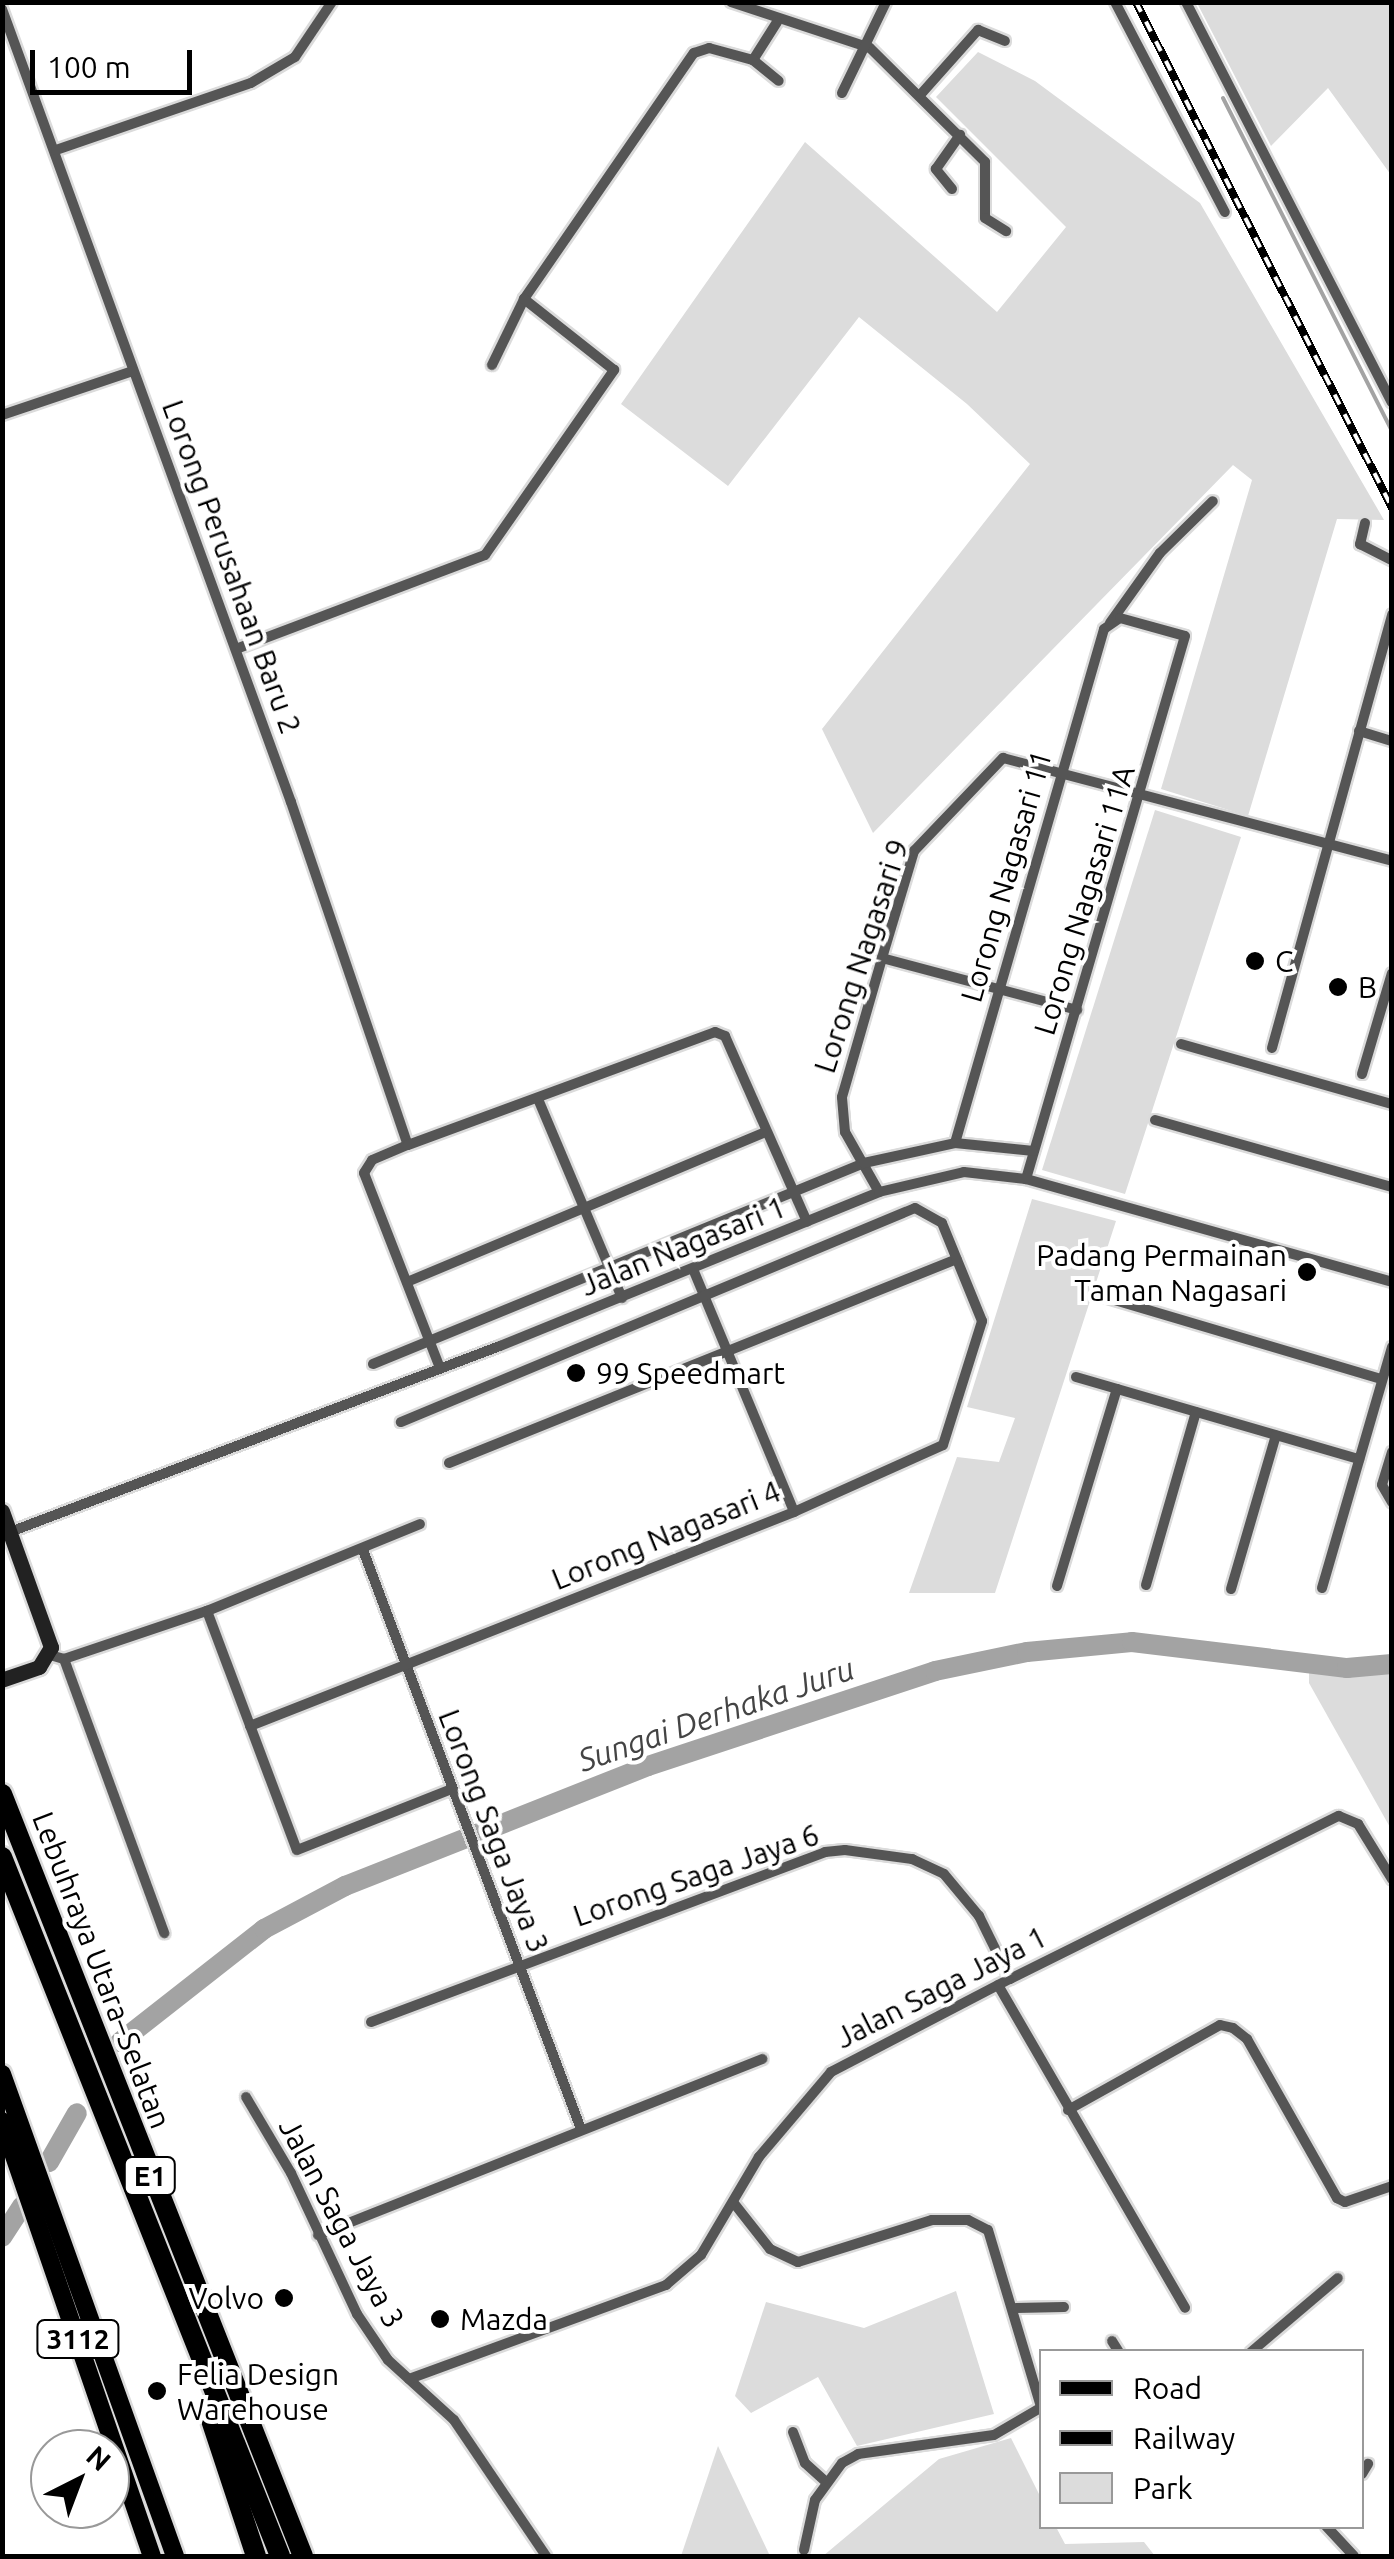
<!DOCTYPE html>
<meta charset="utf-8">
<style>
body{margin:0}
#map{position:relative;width:1394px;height:2559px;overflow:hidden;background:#fff;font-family:Ubuntu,sans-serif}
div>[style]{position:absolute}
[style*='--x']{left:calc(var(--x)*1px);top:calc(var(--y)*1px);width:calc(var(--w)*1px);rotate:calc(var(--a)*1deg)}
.green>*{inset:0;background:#dcdcdc}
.stream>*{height:4px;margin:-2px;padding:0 2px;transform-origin:2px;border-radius:2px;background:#a3a3a3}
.river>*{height:20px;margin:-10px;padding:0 10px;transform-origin:10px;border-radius:10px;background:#a3a3a3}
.roads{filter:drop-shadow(2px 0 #dbdbdb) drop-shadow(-2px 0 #dbdbdb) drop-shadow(0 2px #dbdbdb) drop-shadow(0 -2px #dbdbdb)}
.street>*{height:10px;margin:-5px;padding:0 5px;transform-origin:5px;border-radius:5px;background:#555}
.secondary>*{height:15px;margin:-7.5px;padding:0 7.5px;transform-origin:7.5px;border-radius:7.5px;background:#222}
.primary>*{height:18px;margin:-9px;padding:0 9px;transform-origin:9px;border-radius:9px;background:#000}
.highway>*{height:20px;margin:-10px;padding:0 10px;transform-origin:10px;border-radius:10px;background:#000}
.rail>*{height:8px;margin-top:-4px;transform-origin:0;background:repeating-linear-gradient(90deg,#fff 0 11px,#000 0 22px);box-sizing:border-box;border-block:2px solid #000}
.dots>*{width:28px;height:28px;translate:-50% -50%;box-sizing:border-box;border:5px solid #fff;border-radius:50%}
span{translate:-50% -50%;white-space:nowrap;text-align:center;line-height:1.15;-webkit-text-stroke:8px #fff;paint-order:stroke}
.shield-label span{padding:2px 8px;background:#fff;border:2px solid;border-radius:8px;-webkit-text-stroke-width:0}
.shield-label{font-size:28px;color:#000;font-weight:700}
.street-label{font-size:30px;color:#000}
.poi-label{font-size:30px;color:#000}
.left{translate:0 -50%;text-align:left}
.right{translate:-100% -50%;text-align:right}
.water-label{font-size:32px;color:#444;font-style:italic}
.frame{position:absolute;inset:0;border:5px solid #000;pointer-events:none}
.legend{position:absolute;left:1039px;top:2349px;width:325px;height:180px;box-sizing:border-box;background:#fff;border:2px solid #999;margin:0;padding:12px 18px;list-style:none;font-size:30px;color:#000}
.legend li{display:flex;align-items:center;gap:20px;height:50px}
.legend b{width:50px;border:2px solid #999}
.north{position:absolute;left:30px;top:2429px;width:100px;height:100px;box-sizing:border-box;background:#fff;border:2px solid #999;border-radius:50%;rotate:42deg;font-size:28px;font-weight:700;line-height:40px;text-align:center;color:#000}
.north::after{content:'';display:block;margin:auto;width:35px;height:45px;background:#000;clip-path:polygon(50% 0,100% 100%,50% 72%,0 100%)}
.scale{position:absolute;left:30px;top:50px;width:162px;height:45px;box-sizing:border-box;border:5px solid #000;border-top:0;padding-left:12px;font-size:30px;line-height:35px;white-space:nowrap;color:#000;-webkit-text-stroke:8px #fff;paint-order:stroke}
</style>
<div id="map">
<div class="green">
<i style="clip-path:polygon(1197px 3px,1391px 3px,1391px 175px,1328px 88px,1271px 146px)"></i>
<i style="clip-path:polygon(978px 52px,1035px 81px,1200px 203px,1384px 520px,1337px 519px,1248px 816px,1161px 789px,1252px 480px,1233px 465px,873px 833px,822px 729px,1030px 464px,967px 404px,859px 317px,728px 486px,621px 404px,805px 142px,997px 312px,1066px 227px,936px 97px)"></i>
<i style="clip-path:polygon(1155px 810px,1241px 837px,1125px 1194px,1042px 1170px)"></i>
<i style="clip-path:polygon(1032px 1199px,1116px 1221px,995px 1593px,909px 1593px,957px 1457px,999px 1462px,1015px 1418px,967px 1407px)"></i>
<i style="clip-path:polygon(1391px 1668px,1392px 1669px,1391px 1829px,1309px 1683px,1309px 1672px)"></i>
<i style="clip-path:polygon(956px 2291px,994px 2414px,857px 2446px,818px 2377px,751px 2413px,735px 2396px,766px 2302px,864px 2328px)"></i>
<i style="clip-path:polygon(1011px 2438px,1041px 2498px,1042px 2526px,1056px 2527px,1065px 2544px,1144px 2542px,1155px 2556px,823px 2556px,939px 2459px)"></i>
<i style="clip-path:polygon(718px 2446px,770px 2556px,681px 2556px)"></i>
</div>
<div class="stream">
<i style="--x:1223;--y:98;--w:373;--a:63.1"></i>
<i style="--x:2;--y:2222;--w:10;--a:66"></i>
</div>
<div class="river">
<i style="--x:120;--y:2042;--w:183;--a:-38.1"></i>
<i style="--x:264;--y:1929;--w:92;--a:-28"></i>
<i style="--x:345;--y:1886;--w:326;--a:-21.6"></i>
<i style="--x:648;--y:1766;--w:302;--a:-18.3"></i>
<i style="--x:935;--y:1671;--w:94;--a:-11.7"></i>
<i style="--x:1027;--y:1652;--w:105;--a:-5.4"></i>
<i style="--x:1132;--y:1642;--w:217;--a:6.9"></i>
<i style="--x:1347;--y:1668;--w:45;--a:-5.1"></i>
<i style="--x:49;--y:2162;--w:56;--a:-60.3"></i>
<i style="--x:2;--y:2237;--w:37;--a:-57"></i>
</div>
<div class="roads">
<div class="street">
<i style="--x:731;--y:2;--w:146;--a:18.3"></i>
<i style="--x:870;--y:48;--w:162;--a:44.7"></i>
<i style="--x:985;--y:162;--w:56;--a:90"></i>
<i style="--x:985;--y:218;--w:25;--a:32"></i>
<i style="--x:1115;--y:2;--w:237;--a:62.4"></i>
<i style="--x:1186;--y:2;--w:450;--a:62.8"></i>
<i style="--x:2;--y:9;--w:844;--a:69.98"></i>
<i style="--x:291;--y:802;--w:362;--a:71.2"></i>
<i style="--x:753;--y:60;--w:45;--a:-57.7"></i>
<i style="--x:842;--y:93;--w:101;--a:-64.2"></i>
<i style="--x:921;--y:94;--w:86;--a:-48.3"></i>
<i style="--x:978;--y:30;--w:29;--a:22"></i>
<i style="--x:56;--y:150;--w:206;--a:-19"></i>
<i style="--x:251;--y:83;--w:51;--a:-30.6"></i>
<i style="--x:295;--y:57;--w:66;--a:-56.1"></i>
<i style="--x:952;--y:189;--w:26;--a:-129"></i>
<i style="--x:936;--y:169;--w:42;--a:-54.8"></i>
<i style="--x:492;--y:365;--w:73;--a:-64.1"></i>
<i style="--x:524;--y:299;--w:299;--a:-55.4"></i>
<i style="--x:694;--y:53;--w:16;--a:-18"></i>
<i style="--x:709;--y:48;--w:46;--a:15.3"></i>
<i style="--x:753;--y:60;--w:33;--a:39"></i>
<i style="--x:2;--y:415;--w:138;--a:-18.6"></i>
<i style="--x:1365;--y:523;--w:22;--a:103"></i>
<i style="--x:1360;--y:544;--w:36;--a:27"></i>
<i style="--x:1110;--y:623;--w:86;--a:-54.5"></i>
<i style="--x:1160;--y:553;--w:74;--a:-44.5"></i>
<i style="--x:236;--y:649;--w:266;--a:-20.7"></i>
<i style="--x:485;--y:555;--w:226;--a:-55.1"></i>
<i style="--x:614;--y:370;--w:115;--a:-141.7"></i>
<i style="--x:1359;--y:731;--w:34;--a:17"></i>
<i style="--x:882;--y:958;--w:202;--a:14.9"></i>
<i style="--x:1181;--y:1044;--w:219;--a:15.9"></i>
<i style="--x:1272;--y:1048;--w:450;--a:-74.5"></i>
<i style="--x:1362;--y:1074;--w:105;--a:-73.5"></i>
<i style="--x:538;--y:1099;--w:216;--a:67.1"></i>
<i style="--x:1155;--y:1120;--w:246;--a:15.8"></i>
<i style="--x:955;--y:1143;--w:535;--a:-73.83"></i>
<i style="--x:1104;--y:629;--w:19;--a:-35"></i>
<i style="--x:1120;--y:618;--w:67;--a:15.5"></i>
<i style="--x:1185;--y:636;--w:566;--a:106.32"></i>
<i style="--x:879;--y:1192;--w:69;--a:-119.5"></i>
<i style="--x:845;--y:1132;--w:35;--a:-95"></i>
<i style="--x:842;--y:1097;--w:145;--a:-73.9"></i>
<i style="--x:882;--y:958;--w:112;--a:-73.3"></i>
<i style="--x:914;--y:851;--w:129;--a:-46.3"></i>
<i style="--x:1003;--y:758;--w:402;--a:14.8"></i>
<i style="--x:693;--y:1269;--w:263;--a:67.4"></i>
<i style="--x:407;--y:1282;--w:389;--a:-22.7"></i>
<i style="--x:1101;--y:1296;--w:293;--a:16.5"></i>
<i style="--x:373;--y:1364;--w:531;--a:-22.26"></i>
<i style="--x:864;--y:1163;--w:93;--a:-12.4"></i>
<i style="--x:955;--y:1143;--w:79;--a:5.8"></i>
<i style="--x:440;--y:1368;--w:209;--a:-111.3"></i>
<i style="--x:364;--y:1173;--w:15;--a:-58"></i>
<i style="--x:372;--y:1160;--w:39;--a:-23"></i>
<i style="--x:408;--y:1145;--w:327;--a:-20.2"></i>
<i style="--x:715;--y:1032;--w:11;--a:22"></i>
<i style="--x:725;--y:1036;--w:203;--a:66.2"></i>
<i style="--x:1076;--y:1377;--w:295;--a:16.2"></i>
<i style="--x:1392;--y:1452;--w:34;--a:107"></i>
<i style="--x:1382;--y:1485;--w:20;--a:60"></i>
<i style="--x:449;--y:1463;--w:547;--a:-21.88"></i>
<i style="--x:10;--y:1532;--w:524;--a:-20.79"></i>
<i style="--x:500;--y:1346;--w:409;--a:-22.1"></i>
<i style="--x:879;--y:1192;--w:87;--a:-13.2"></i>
<i style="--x:964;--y:1172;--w:62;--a:6.4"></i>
<i style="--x:1026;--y:1179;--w:380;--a:15.7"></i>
<i style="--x:363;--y:1550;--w:619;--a:69.37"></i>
<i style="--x:1146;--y:1585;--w:180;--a:-73.9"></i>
<i style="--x:1057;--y:1586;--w:206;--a:-73.1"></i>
<i style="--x:1322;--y:1588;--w:251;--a:-73.8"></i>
<i style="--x:1231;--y:1589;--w:160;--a:-73.7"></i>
<i style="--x:207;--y:1611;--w:255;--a:69.4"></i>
<i style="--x:297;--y:1850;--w:167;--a:-21.5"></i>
<i style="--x:50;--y:1655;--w:15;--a:16"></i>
<i style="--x:64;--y:1659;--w:151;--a:-18.6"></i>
<i style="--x:207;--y:1611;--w:230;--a:-22.2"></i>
<i style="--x:64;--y:1659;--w:292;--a:69.9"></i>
<i style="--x:250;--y:1726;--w:585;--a:-21.47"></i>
<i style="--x:794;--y:1512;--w:163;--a:-24.2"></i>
<i style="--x:943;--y:1445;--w:130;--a:-72.5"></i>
<i style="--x:982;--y:1321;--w:106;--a:-112.2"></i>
<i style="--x:942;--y:1223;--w:31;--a:-151"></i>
<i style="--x:915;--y:1208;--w:557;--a:157.4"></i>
<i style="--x:998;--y:1985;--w:373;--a:59.9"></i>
<i style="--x:371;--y:2022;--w:485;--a:-20.5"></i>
<i style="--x:825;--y:1852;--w:20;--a:-6"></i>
<i style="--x:845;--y:1850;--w:68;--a:7.7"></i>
<i style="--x:912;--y:1859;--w:35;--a:25"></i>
<i style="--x:944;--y:1874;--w:55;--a:50.2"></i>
<i style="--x:979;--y:1916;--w:70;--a:63.8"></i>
<i style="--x:246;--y:2097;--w:88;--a:59.4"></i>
<i style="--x:291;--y:2173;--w:156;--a:64.9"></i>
<i style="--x:357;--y:2314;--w:55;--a:56"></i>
<i style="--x:388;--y:2360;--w:89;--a:42.3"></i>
<i style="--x:454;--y:2420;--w:164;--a:55.9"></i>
<i style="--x:1068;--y:2110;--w:174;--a:-29.2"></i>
<i style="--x:1220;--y:2025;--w:13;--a:13"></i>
<i style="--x:1233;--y:2028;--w:18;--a:38"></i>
<i style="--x:1247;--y:2039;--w:183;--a:60.5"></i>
<i style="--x:1337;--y:2198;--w:9;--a:27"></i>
<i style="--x:1345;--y:2202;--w:50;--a:-18.8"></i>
<i style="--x:733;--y:2202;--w:60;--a:51.8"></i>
<i style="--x:770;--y:2249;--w:31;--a:25"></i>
<i style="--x:798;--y:2262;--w:140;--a:-17.4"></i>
<i style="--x:932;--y:2220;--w:36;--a:0"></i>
<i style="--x:968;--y:2220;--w:22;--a:27"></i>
<i style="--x:988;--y:2230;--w:185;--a:73.3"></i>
<i style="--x:318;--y:2235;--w:478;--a:-21.6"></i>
<i style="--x:1016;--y:2308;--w:48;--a:-1.2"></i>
<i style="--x:1112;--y:2341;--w:13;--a:58"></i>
<i style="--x:1251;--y:2352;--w:114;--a:-40.4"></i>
<i style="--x:409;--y:2379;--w:274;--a:-20.1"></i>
<i style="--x:666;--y:2285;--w:46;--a:-40.6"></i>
<i style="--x:701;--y:2255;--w:114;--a:-59.4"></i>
<i style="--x:759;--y:2157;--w:111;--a:-49.7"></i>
<i style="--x:831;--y:2072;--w:202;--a:-27.5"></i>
<i style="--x:1010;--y:1979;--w:367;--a:-26.4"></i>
<i style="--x:1339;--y:1816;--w:21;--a:23"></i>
<i style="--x:1358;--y:1824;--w:65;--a:58.3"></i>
<i style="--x:793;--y:2432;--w:33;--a:69"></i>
<i style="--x:805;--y:2463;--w:28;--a:42"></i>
<i style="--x:1362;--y:2474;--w:12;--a:-59"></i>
<i style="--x:1326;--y:2526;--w:41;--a:47"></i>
<i style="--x:804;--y:2550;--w:51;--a:-77.6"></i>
<i style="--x:815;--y:2500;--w:46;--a:-53.9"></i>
<i style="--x:842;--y:2463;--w:18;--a:-29"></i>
<i style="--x:858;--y:2454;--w:137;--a:-8"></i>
<i style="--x:994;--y:2435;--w:56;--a:-30.3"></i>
</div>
<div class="secondary">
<i style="--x:2;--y:1511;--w:145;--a:70.2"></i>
<i style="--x:51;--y:1647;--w:23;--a:121"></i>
<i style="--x:39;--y:1667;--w:39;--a:161"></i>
</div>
<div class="primary">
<i style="--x:2;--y:2074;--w:512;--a:70.26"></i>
<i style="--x:2;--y:2121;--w:460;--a:71"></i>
</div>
<div class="highway">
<i style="--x:2;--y:1794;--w:819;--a:68.45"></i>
<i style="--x:2;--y:1857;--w:752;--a:68.31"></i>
<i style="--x:211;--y:2420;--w:143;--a:71.7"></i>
</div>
</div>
<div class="rail">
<i style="--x:1136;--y:2;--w:567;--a:63.16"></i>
</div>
<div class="dots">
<i style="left:1255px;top:961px;background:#000"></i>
<i style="left:1338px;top:987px;background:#000"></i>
<i style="left:1307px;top:1272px;background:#000"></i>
<i style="left:576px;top:1373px;background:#000"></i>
<i style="left:284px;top:2298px;background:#000"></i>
<i style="left:440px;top:2319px;background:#000"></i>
<i style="left:157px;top:2391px;background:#000"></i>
</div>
<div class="shield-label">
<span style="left:150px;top:2176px">E1</span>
<span style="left:78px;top:2339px">3112</span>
</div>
<div class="street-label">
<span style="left:232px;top:567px;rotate:70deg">Lorong Perusahaan Baru 2</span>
<span style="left:1006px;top:876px;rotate:-74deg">Lorong Nagasari 11</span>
<span style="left:1084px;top:900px;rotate:-73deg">Lorong Nagasari 11A</span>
<span style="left:861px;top:956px;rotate:-72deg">Lorong Nagasari 9</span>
<span style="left:683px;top:1246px;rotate:-22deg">Jalan Nagasari 1</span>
<span style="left:666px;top:1535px;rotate:-22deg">Lorong Nagasari 4</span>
<span style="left:494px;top:1831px;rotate:69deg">Lorong Saga Jaya 3</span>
<span style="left:696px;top:1875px;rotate:-19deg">Lorong Saga Jaya 6</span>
<span style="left:102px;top:1970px;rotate:69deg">Lebuhraya Utara–Selatan</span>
<span style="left:941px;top:1987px;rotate:-27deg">Jalan Saga Jaya 1</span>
<span style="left:342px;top:2223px;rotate:62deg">Jalan Saga Jaya 3</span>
</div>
<div class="poi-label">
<span class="left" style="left:1275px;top:961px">C</span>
<span class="left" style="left:1358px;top:987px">B</span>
<span class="right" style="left:1287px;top:1272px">Padang Permainan<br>Taman Nagasari</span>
<span class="left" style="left:596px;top:1373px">99 Speedmart</span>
<span class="right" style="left:264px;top:2298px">Volvo</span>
<span class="left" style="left:460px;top:2319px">Mazda</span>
<span class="left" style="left:177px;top:2391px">Felia Design<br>Warehouse</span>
</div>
<div class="water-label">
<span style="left:716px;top:1714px;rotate:-19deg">Sungai Derhaka Juru</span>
</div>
<div class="frame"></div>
<ul class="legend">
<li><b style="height:12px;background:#000"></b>Road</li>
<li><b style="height:12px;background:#000"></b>Railway</li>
<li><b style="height:28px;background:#dcdcdc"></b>Park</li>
</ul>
<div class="north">N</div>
<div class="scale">100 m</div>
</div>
